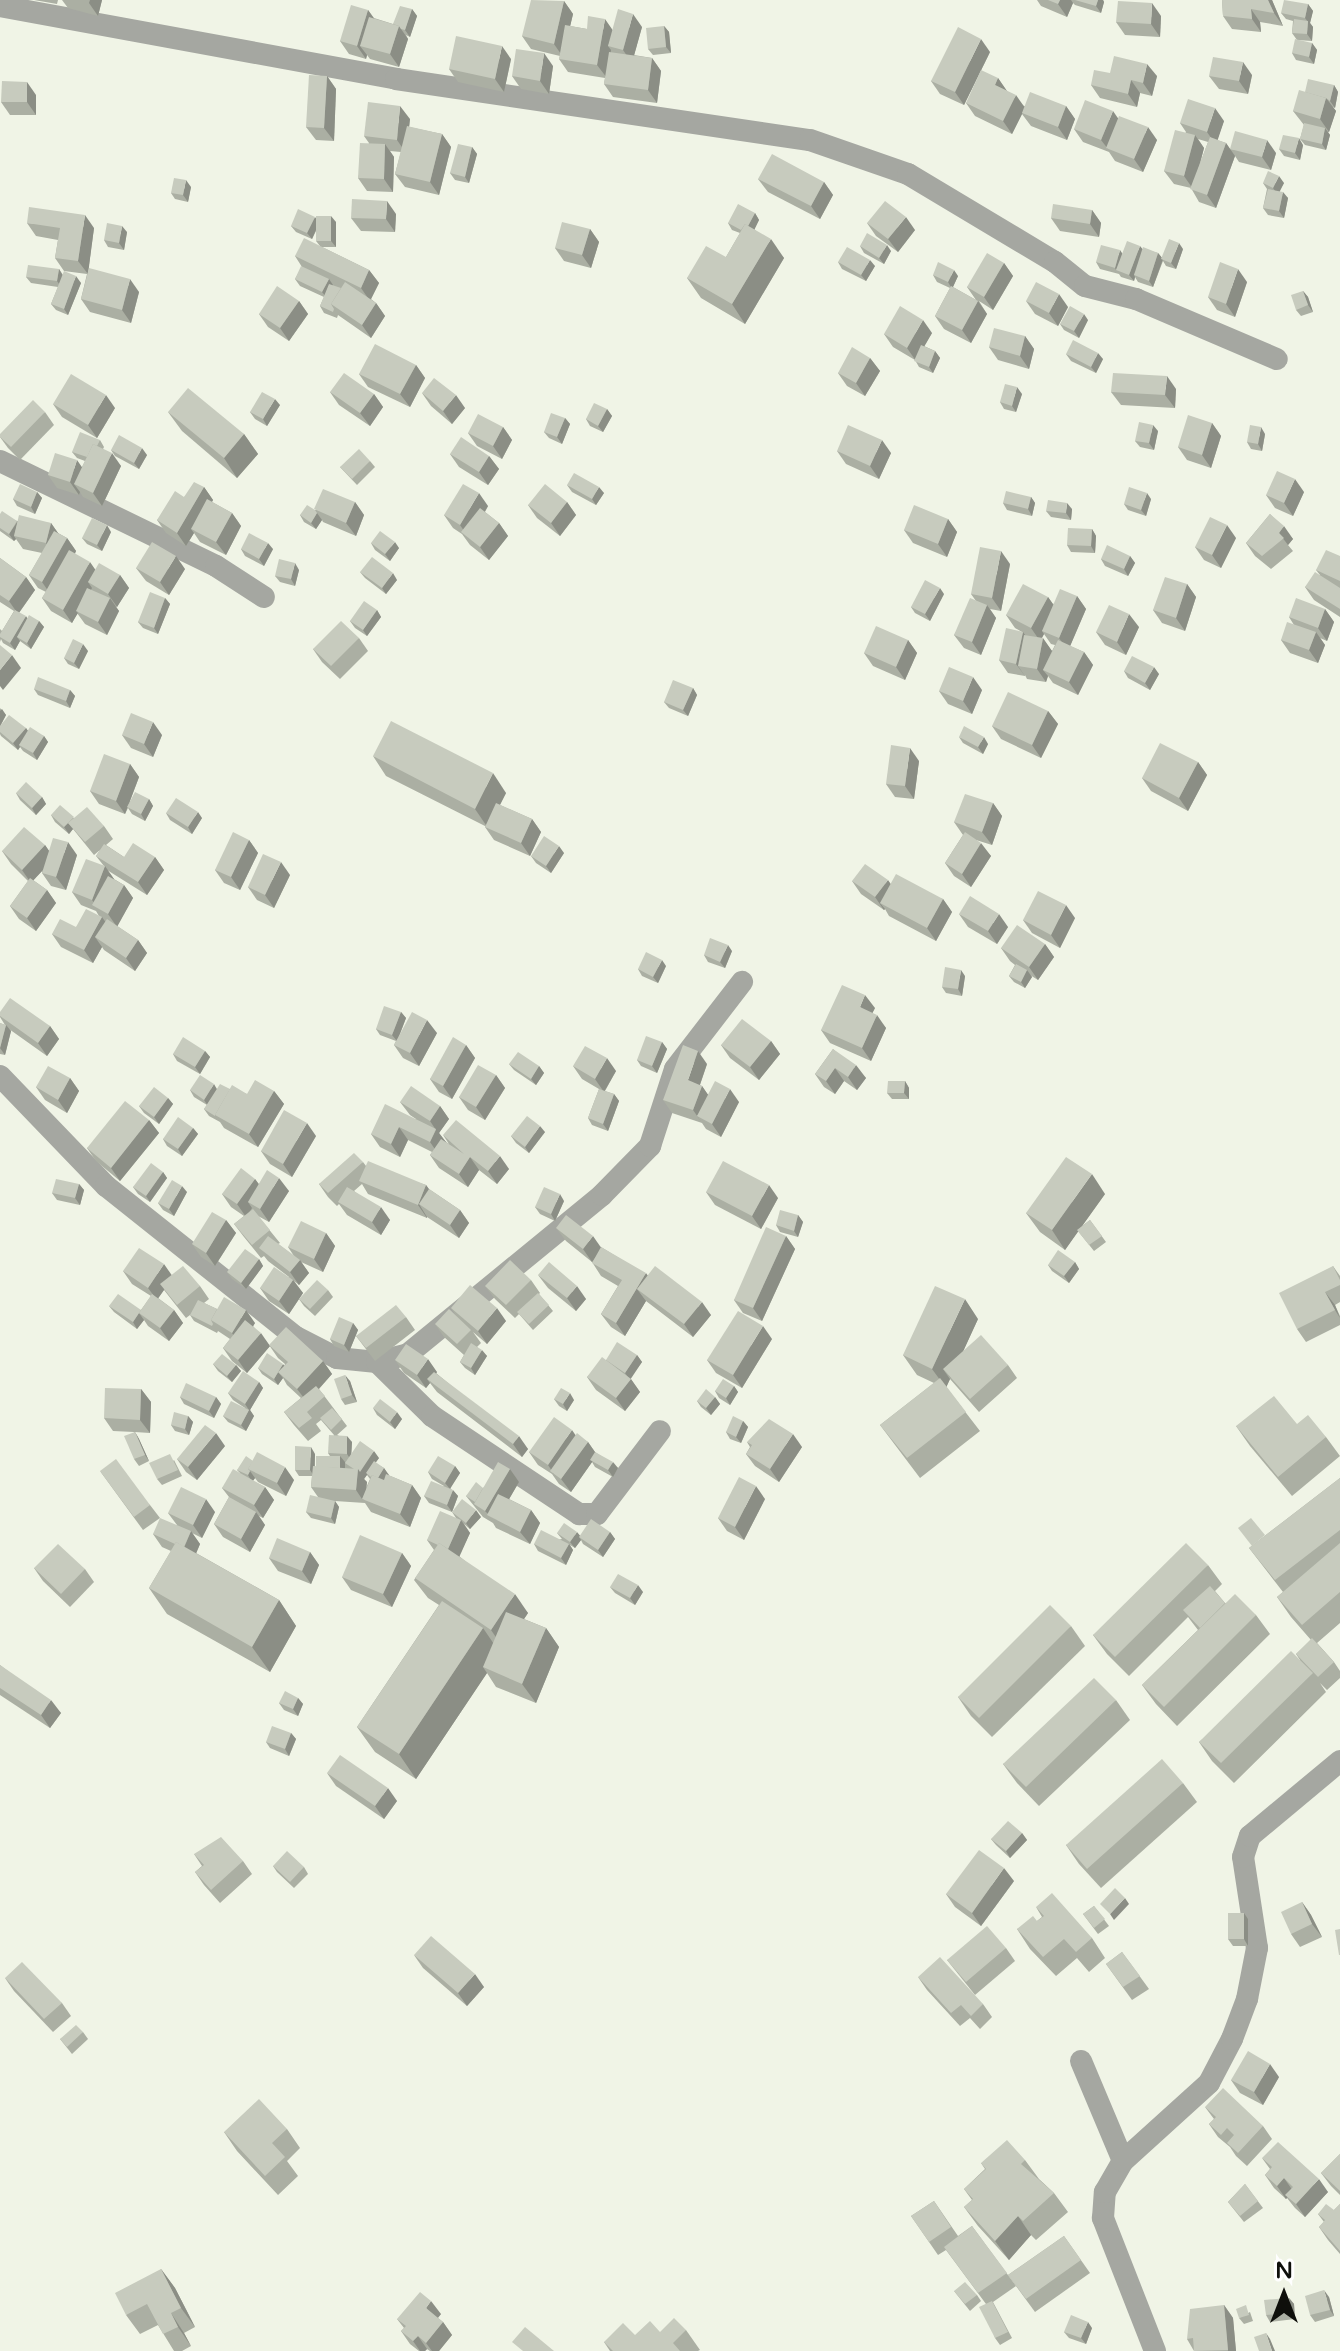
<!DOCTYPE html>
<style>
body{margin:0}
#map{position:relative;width:1340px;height:2351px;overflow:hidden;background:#f0f4e6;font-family:"Varela Round",sans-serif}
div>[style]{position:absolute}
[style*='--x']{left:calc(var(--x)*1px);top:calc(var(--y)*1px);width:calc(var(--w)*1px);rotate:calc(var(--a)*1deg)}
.street>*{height:22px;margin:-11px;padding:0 11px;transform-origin:11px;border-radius:11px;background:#a5a7a1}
.wall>*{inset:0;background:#abafa3}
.shaded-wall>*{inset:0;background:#8b8e85}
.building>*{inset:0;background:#c7cbbe}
span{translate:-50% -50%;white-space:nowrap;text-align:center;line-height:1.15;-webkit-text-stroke:8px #fff;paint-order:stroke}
.north{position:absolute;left:1244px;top:2255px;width:80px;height:80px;-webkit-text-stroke:6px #fff;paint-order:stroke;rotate:0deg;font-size:22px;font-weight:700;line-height:32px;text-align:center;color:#0e0f0b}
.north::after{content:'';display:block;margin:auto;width:28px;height:36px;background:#0e0f0b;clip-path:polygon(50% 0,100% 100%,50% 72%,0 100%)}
</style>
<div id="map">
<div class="street">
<i style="--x:0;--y:6;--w:403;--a:10.4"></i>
<i style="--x:396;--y:79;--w:418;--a:8.4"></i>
<i style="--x:810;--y:140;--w:104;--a:19.1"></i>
<i style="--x:908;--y:174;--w:171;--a:30.9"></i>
<i style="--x:1055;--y:262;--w:38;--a:39"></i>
<i style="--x:1085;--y:286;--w:53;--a:14.3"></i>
<i style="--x:1136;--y:299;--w:153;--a:23.1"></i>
<i style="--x:0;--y:461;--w:240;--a:25.9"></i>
<i style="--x:216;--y:566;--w:57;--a:32.9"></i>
<i style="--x:0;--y:1076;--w:153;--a:46.1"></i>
<i style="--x:106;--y:1186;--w:243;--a:38.5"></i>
<i style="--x:296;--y:1337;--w:46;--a:27.1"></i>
<i style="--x:337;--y:1358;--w:40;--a:5.7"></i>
<i style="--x:377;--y:1362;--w:32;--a:-14"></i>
<i style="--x:408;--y:1354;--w:251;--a:-39.3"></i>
<i style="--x:602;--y:1195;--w:69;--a:-45.6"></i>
<i style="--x:650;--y:1146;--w:81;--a:-72"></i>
<i style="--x:675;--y:1069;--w:110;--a:-52.4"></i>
<i style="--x:377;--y:1362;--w:77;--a:44.5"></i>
<i style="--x:432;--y:1416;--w:177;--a:33.7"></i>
<i style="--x:579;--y:1514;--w:18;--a:0"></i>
<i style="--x:597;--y:1514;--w:104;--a:-52.8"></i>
<i style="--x:1081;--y:2061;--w:108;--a:67.2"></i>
<i style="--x:1155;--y:2351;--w:143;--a:-111.4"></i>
<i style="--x:1103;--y:2218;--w:26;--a:-86"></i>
<i style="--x:1105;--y:2192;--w:36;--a:-60"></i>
<i style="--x:1123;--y:2161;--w:116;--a:-42.2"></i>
<i style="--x:1209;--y:2083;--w:50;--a:-62.4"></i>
<i style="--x:1232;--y:2039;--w:43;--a:-69.4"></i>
<i style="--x:1247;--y:1999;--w:52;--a:-78.9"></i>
<i style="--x:1257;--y:1948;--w:92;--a:-98.7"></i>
<i style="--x:1243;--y:1857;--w:22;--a:-72"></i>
<i style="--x:1250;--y:1836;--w:117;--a:-39.8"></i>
</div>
<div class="wall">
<i style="clip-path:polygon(34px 0,58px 0,57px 4px)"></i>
<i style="clip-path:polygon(62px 0,102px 0,98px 16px,68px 8px)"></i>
<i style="clip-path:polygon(1037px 0,1103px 0,1104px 2px,1101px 13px,1075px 5px,1073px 3px,1067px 17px,1041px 6px)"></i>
<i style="clip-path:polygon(1222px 0,1272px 0,1283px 26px,1260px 22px,1261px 32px,1232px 29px,1223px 16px)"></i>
<i style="clip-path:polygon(564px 1px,573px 14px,570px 26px,587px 29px,613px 30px,642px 27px,634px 55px,652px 58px,661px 71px,657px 103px,613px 97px,604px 84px,605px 78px,568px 72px,559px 59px,560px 56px,531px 49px,522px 36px)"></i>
<i style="clip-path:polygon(1308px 4px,1313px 11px,1310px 23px,1313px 27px,1312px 41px,1297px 40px,1292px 33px,1293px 21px,1286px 19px,1281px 13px)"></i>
<i style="clip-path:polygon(412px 9px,417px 16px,410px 37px,406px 35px,408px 39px,399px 67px,370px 59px,367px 55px,366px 59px,349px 54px,340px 41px,368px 10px,374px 18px,393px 24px)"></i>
<i style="clip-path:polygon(1161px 16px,1160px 37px,1125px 35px,1116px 22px)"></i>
<i style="clip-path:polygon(664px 26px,669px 32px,671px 53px,653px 55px,648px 49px)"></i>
<i style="clip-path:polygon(1312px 43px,1317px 50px,1314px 64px,1296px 60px,1292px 53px)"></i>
<i style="clip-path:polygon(990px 52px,964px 105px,940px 94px,931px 81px)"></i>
<i style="clip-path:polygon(511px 59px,504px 92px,458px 82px,449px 69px)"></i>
<i style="clip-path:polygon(553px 66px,549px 94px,521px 89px,512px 76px)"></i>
<i style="clip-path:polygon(1110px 73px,1157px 76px,1152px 96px,1140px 93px,1137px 107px,1100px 98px,1091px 85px)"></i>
<i style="clip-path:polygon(1252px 75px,1248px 94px,1219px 89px,1209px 76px)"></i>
<i style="clip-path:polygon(327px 76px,336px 89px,334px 141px,316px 140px,306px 127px)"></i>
<i style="clip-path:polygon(998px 78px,1006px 90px,1024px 106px,1066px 106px,1075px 119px,1067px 140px,1031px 126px,1022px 114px,1012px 134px,975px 116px,966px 103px)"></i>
<i style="clip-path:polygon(1334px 85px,1338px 92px,1335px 108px,1333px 107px,1336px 111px,1329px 132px,1328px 132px,1330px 135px,1326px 150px,1305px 145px,1300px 139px,1304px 125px,1293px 111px,1305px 92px)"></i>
<i style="clip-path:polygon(36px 95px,36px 115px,10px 115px,1px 102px)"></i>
<i style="clip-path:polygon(410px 119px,409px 127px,442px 134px,451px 147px,439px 195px,405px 187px,395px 174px,401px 152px,390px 151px,394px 157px,393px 192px,367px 191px,358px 178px,369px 143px,364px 136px)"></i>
<i style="clip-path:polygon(1118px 119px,1157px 140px,1143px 172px,1115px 161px,1109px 152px,1083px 142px,1074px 129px)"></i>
<i style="clip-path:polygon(evenodd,1224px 121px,1217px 140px,1226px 143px,1230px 149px,1276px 153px,1271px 170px,1239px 162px,1235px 156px,1216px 208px,1199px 202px,1191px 188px,1174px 184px,1164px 171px,1186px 132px,1180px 123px,1224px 121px,1198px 139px,1208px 142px,1200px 164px,1204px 148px,1198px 139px)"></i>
<i style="clip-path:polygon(1303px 145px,1300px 160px,1284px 156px,1279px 149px)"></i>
<i style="clip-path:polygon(472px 147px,477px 154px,469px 183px,455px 180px,450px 173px)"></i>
<i style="clip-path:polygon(758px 179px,824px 182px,833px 195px,820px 219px,768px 192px)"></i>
<i style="clip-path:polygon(1263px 183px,1284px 183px,1279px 191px,1288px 198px,1284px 218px,1268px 215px,1263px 208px,1267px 189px)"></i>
<i style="clip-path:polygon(191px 187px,188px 202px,175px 199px,171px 193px)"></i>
<i style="clip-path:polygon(1092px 210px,1101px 223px,1099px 237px,1060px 231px,1051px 218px)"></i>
<i style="clip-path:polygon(755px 213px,759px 220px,754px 229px,784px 258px,745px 324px,701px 298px,687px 278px,726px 257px,740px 233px,732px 230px,728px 223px)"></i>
<i style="clip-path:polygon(396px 214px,395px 232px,361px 231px,351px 218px)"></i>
<i style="clip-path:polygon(316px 218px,336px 222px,336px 247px,322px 247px,369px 270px,379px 283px,371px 299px,376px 303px,385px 316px,371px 338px,338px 315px,337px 318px,324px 313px,320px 306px,324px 297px,300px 286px,295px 279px,302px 267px,295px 256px,320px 246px,316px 241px,316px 231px,312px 239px,296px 232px,291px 226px)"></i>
<i style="clip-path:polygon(27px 223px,94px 228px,88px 272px,139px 292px,131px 323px,90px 312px,81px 299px,87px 274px,64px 271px,55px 258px,58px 240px,36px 236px)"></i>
<i style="clip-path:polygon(867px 223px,915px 230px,898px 252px,876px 236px)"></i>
<i style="clip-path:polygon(590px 229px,599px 242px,591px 268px,564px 261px,555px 248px)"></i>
<i style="clip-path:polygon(127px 232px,124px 250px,108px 247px,104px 240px)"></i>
<i style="clip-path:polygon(860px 246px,891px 251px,884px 264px,864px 253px)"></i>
<i style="clip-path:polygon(1143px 249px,1158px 253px,1162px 258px,1183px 249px,1176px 269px,1166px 266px,1163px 261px,1153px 287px,1138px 282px,1135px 277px,1134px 281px,1121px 277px,1119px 274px,1100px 269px,1096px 262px,1122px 254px)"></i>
<i style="clip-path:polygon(838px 262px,875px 266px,866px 281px,842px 269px)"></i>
<i style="clip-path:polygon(1004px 263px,1013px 276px,993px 310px,979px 301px,987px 314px,971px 343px,944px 329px,935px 316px,950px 288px,937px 282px,933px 275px,958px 276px,953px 287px,976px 300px,967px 287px)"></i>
<i style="clip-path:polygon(59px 269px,63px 275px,81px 283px,68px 315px,56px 310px,51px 304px,58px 287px,31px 283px,26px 277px)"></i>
<i style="clip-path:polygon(1247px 282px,1235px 317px,1217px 310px,1208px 297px)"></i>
<i style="clip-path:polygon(1303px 291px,1308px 297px,1313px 312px,1301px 316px,1296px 310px)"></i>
<i style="clip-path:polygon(299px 301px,308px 314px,289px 341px,268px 327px,259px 314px)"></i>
<i style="clip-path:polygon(1026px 301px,1068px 307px,1058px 326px,1035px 314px)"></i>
<i style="clip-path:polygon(1088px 320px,1079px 338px,1064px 330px,1060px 324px)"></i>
<i style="clip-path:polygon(932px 333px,924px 346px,935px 351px,940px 358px,933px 373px,919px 367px,915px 360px,893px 347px,884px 334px)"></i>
<i style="clip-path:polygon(1025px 336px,1034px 349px,1029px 369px,998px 360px,989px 347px)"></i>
<i style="clip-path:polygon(1066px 354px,1103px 359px,1096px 373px,1071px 361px)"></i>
<i style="clip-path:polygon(870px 358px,880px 371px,865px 396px,847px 386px,838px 373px)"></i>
<i style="clip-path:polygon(416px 365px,425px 378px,410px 407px,368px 387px,359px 374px)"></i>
<i style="clip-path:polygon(1176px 389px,1175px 408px,1121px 405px,1111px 392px)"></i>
<i style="clip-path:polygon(330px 392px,374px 394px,383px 407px,370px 426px,339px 405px)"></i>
<i style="clip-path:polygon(422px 393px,465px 408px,452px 424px,431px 406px)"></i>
<i style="clip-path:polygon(1022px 394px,1016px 412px,1004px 409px,1000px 402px)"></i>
<i style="clip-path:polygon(53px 404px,115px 408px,97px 438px,62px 417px)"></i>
<i style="clip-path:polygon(280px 405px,267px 426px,255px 419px,250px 412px)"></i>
<i style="clip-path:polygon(607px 409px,612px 416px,603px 432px,590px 426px,586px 419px)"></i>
<i style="clip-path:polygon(45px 412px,54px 425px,20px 460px,8px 448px,0 437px)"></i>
<i style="clip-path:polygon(168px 412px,244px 434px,258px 454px,237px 478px,182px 431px)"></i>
<i style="clip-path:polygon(565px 418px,570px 424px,562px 444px,549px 438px,544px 432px)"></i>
<i style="clip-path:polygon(1212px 423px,1221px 436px,1211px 468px,1187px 460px,1178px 447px)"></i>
<i style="clip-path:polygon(503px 427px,512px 440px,502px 459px,477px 446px,468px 433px)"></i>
<i style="clip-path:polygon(1158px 431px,1154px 450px,1140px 447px,1135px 441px)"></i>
<i style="clip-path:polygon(1265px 434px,1262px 451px,1251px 449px,1247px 442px)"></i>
<i style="clip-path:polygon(100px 440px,104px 447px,103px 449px,121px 466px,102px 506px,83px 497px,80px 492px,79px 495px,57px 488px,48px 475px,82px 467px,85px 461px,77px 458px,72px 452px)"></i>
<i style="clip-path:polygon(111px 450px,147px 455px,139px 469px,115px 456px)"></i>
<i style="clip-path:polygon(837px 451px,891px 453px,879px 479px,846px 464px)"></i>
<i style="clip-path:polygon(450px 454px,489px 456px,499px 469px,488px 485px,459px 467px)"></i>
<i style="clip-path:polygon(370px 461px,375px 467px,357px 485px,340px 467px)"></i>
<i style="clip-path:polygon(567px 485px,604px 493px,596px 505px,572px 492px)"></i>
<i style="clip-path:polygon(204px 487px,213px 500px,212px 502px,232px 513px,241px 526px,226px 555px,200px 542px,194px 533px,186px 546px,166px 533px,157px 520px,184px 497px)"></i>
<i style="clip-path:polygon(37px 492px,42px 498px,35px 514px,17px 506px,13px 499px)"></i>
<i style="clip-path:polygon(1304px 492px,1293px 516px,1275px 508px,1266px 495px)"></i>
<i style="clip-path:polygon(1031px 497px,1035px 503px,1032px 516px,1007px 510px,1003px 503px)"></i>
<i style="clip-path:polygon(1151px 499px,1146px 516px,1128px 510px,1124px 504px)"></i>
<i style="clip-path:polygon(355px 502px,364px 515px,356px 536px,323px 522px,322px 520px,316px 529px,304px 522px,300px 515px,315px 510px)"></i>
<i style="clip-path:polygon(567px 502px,576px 515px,560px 536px,537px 518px,528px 505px)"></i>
<i style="clip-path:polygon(488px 506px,485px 512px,499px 523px,508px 536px,489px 560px,470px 545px,462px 534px,453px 528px,444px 515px)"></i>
<i style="clip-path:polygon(1072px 509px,1071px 520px,1051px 517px,1046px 511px)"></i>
<i style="clip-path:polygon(0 514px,17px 521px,51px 523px,58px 533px,67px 538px,76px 551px,75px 554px,95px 570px,120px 575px,129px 588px,117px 607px,115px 606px,119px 611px,107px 635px,85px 624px,77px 613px,72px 623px,51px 611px,42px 598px,46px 592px,38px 588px,29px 575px,42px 553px,23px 549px,16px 539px,14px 541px,0 531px)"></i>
<i style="clip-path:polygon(1270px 514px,1293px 539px,1288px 545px,1293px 551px,1271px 569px,1255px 556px,1246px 543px)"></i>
<i style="clip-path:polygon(948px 519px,957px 532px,947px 557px,913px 543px,904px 530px)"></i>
<i style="clip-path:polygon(1092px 529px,1096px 536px,1095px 553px,1071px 552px,1067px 545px)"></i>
<i style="clip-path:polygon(111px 532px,102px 551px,87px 544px,82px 538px)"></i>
<i style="clip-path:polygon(1236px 538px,1221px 568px,1204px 560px,1195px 547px)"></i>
<i style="clip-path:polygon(371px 543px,399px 548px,390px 561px,375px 550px)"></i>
<i style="clip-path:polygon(241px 549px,273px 549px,264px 566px,245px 556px)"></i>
<i style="clip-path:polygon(1130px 556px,1135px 563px,1128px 576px,1105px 566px,1101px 559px)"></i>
<i style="clip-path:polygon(1340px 556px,1340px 617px,1314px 600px,1305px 587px,1320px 575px,1316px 570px)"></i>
<i style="clip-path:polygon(0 558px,26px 577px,35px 590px,19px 613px,27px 618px,39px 621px,44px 627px,31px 649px,20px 641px,15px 650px,3px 643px,1px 639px,0 642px,0 629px,2px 631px,14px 611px,0 602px)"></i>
<i style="clip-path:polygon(1010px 564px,1001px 611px,990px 609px,996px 618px,981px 655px,964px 648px,954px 635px,976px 601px,971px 594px)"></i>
<i style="clip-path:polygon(136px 568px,185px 569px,169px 595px,146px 581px)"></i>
<i style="clip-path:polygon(299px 570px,295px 586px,280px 582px,275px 576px)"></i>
<i style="clip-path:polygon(360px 572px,397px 580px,386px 594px,365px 578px)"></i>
<i style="clip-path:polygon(1187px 584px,1196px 597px,1185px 631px,1162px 623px,1153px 610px)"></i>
<i style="clip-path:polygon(944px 594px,930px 621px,915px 613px,911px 607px)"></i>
<i style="clip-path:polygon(evenodd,1077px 596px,1086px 609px,1070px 646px,1084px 652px,1093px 665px,1078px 695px,1053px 683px,1048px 676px,1046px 682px,1027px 679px,1025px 675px,1025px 676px,1008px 673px,999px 660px,1022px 632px,1015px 628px,1006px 615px,1048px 597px,1053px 604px,1077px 596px,1044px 634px,1051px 644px,1055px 645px,1052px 651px,1042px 638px,1044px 634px)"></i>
<i style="clip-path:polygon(165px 598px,170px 604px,158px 634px,143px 628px,138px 622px)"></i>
<i style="clip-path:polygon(1325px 609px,1334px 622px,1327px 641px,1320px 638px,1325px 645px,1318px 663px,1290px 653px,1281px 640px,1294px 625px,1289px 617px)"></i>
<i style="clip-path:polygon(377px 610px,381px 617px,367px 636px,355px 628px,350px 621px)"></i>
<i style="clip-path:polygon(1139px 627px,1126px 655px,1105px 645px,1096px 632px)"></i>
<i style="clip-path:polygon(359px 638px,368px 651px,340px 679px,322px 662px,313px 649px)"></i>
<i style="clip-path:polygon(908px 640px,917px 653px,905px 680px,873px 666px,864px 653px)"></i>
<i style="clip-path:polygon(88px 651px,79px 669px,68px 664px,64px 658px)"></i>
<i style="clip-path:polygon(1124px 671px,1159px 674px,1150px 690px,1128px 678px)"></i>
<i style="clip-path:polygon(693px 688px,697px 695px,688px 716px,669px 708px,664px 702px)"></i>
<i style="clip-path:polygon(34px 689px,70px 690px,75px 696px,70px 708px,38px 695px)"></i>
<i style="clip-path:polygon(982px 690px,972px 714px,948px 704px,939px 691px)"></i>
<i style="clip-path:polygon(0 708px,6px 715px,1px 725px,26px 728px,28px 731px,44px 736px,48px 742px,37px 760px,23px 751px,20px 747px,18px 750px,1px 736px,0 734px)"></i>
<i style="clip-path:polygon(1048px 711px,1058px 724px,1041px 758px,1001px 739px,992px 726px)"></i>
<i style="clip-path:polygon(122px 735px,162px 735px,153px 757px,131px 748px)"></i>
<i style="clip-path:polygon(959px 737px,988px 744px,983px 754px,963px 743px)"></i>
<i style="clip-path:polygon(373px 756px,506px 793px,500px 805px,532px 819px,541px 832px,530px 856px,494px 840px,485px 827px,485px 826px,386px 776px)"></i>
<i style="clip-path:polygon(919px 761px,914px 799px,895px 797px,886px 784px)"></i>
<i style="clip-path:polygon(1198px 762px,1207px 775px,1188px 811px,1151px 791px,1142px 778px)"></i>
<i style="clip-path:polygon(130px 764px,139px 777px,130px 801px,149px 799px,153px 806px,145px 821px,132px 814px,128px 808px,125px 814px,99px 804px,90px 791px)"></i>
<i style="clip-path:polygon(16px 793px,42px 797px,46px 804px,36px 815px,20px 800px)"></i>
<i style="clip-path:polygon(993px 803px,1002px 816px,992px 845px,976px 840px,991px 856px,971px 887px,954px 876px,945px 863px,963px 835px,954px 822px)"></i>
<i style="clip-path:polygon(166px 813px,202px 818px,192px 834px,170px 820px)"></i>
<i style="clip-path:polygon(51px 815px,74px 818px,104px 826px,113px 839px,106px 845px,124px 857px,155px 857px,164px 870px,147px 895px,107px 870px,114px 879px,124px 885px,133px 898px,117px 926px,138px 940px,147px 953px,135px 971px,104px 950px,102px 947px,93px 963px,61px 947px,52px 934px,76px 927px,99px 916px,96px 911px,81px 905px,72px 892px,104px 866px,96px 856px,100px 850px,94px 855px,73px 829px,69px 834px,55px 822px)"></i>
<i style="clip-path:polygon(249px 840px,258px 853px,240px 890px,224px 883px,215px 870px)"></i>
<i style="clip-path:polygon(45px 845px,49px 851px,77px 855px,66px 890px,51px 886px,42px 873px,42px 871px,33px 880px,47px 890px,56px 903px,36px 931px,19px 919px,10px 906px,28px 881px,11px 864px,2px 851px)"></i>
<i style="clip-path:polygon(564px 853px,551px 873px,536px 863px,531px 856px)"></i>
<i style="clip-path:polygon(290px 875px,274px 908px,257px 900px,248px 887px)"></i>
<i style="clip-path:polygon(852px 881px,890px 884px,943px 899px,952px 912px,936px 941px,889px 916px,885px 909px,884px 910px,861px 894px)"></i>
<i style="clip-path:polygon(959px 914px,1008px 927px,997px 944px,968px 927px)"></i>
<i style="clip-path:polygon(1075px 918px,1060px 948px,1032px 933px,1023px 920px)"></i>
<i style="clip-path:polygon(1045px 944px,1054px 957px,1038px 980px,1030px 975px,1032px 977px,1025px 988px,1014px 982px,1009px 976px,1015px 965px,1010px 961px,1001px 948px)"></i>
<i style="clip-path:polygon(732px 951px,725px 968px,708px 962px,704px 955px)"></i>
<i style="clip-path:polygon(666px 966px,658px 983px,642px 976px,638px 969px)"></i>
<i style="clip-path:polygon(965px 976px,962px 996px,946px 993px,942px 987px)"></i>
<i style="clip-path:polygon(875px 1008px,872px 1013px,886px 1028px,871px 1061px,830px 1043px,821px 1030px)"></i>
<i style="clip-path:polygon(0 1012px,50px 1026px,59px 1039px,47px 1056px,9px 1029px,11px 1031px,5px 1055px,0 1054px,0 1023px,5px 1025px,0 1017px)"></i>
<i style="clip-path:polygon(401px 1012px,406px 1018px,399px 1037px,437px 1033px,419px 1066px,403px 1058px,394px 1045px,396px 1041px,380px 1035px,376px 1029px)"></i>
<i style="clip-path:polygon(771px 1041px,780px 1054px,759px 1080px,730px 1058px,721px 1045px)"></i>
<i style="clip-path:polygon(662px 1042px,667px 1049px,657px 1073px,641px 1066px,637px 1060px)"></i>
<i style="clip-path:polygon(466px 1045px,475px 1058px,452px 1099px,439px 1092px,430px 1079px)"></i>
<i style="clip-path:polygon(833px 1049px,866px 1078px,857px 1090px,844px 1081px,835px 1094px,824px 1087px,815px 1074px)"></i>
<i style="clip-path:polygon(205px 1051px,210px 1057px,200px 1074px,177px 1061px,173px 1054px)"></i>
<i style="clip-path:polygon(509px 1064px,539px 1066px,544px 1073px,536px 1085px,514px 1070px)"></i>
<i style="clip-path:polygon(707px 1064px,700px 1085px,702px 1086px,708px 1095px,739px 1102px,721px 1137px,706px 1129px,702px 1123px,672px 1113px,663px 1100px)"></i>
<i style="clip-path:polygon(573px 1066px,616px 1071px,605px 1091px,614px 1094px,619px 1101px,608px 1131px,592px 1125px,588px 1118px,599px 1089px,582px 1079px)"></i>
<i style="clip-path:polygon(496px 1075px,505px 1088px,485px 1120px,468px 1110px,459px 1097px)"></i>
<i style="clip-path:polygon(70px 1078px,79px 1091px,67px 1113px,45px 1100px,36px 1087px)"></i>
<i style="clip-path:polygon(905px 1081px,909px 1088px,909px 1099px,892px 1099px,887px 1093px)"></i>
<i style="clip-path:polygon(217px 1089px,230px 1089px,247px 1094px,274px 1091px,284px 1104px,258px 1147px,224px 1128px,220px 1122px,209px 1116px,204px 1109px,207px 1105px,194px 1097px,190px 1090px)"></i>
<i style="clip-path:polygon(168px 1098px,173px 1104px,159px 1124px,144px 1113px,139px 1106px)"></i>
<i style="clip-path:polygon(400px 1102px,440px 1106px,449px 1119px,439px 1133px,445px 1141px,449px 1144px,443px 1135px,509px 1169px,497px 1184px,479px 1170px,468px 1187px,439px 1168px,430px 1155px,432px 1152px,408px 1140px,400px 1157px,380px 1147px,371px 1134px,416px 1119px,410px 1115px)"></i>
<i style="clip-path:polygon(149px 1120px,159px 1133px,120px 1181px,96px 1161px,87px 1148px)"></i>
<i style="clip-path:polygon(193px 1128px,198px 1134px,182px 1156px,167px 1146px,163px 1139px)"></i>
<i style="clip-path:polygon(545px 1132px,529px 1153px,516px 1143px,511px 1136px)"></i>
<i style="clip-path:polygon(316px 1136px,292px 1177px,270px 1164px,261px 1151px)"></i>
<i style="clip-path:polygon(363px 1162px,366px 1166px,426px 1185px,429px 1189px,460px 1210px,469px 1223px,459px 1238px,427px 1217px,427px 1218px,368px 1194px,362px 1184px,354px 1191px,390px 1220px,381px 1235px,347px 1215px,339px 1204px,337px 1206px,328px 1197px,319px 1184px)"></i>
<i style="clip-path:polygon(163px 1172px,167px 1178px,150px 1202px,138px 1194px,133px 1187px)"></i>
<i style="clip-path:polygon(255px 1179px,259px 1184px,289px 1191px,269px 1222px,258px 1216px,280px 1243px,278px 1244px,294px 1256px,288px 1247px,326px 1233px,335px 1246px,323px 1272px,301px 1262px,309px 1273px,299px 1285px,294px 1281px,303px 1293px,289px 1314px,269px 1301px,260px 1288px,289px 1277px,268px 1261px,264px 1256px,261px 1258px,244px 1237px,234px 1224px,244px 1216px,231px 1207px,222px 1194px)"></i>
<i style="clip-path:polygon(79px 1184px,84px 1190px,80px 1205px,57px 1200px,52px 1193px)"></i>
<i style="clip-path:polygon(187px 1192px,174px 1216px,163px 1210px,158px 1203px)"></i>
<i style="clip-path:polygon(706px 1192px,778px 1198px,761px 1229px,715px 1205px)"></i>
<i style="clip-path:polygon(1105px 1194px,1082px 1226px,1090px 1220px,1106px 1242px,1094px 1251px,1078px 1231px,1065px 1250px,1040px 1232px,1026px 1213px)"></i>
<i style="clip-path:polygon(564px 1201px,555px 1221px,540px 1214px,535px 1207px)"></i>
<i style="clip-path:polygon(798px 1215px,803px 1222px,798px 1237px,780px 1232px,776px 1225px)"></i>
<i style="clip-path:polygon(226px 1220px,236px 1233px,215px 1266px,201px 1257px,192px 1244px)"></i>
<i style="clip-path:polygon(556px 1228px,601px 1247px,711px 1315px,693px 1337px,646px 1301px,625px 1336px,611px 1327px,601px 1314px,618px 1286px,601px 1276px,592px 1262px,566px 1241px)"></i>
<i style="clip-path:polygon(786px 1236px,795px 1249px,762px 1321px,743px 1313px,734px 1300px)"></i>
<i style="clip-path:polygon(259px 1259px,263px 1266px,246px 1289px,232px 1279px,227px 1272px)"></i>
<i style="clip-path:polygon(1075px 1262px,1079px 1269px,1069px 1283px,1052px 1271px,1048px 1265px)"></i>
<i style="clip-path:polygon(1333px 1266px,1340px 1276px,1340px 1302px,1335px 1305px,1340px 1316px,1340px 1325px,1306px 1342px,1297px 1329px)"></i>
<i style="clip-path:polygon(123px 1271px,172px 1275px,200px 1286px,209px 1299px,204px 1303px,217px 1309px,255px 1323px,253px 1326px,270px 1346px,247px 1373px,232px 1361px,223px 1348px,230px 1339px,218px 1331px,217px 1333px,194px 1321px,190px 1315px,186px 1318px,164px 1290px,158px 1298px,174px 1310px,183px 1323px,169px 1341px,148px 1326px,144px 1320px,137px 1329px,114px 1312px,109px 1306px,141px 1310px,151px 1296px,132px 1284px)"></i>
<i style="clip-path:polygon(538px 1275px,586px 1299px,576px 1311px,548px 1288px)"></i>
<i style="clip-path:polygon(531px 1280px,540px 1293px,539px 1294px,553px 1311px,533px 1330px,519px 1314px,515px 1318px,495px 1299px,485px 1286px)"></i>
<i style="clip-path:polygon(328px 1290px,333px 1297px,315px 1316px,304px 1306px,299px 1299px)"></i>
<i style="clip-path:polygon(451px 1308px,506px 1321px,487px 1344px,473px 1332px,481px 1343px,477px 1347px,487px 1356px,475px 1375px,465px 1368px,460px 1362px,464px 1355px,444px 1337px,435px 1324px,456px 1316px)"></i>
<i style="clip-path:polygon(406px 1317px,415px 1330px,375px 1361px,356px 1336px)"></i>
<i style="clip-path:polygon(978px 1319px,963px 1351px,1008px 1365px,1017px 1378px,979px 1412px,950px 1379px,946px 1387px,980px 1431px,920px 1478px,880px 1425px,934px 1383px,917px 1375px,903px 1355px)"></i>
<i style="clip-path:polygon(353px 1323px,358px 1330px,349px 1352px,334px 1346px,330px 1339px)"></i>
<i style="clip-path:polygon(772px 1339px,742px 1388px,716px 1373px,707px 1360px)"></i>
<i style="clip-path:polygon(evenodd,269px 1345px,323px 1361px,332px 1374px,319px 1389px,347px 1426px,337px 1435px,352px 1442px,351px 1454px,379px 1458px,375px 1463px,384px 1468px,388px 1475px,412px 1485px,421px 1498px,410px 1527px,371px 1512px,365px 1503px,335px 1501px,339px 1507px,335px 1524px,311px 1518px,306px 1512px,318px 1497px,311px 1487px,312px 1476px,299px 1476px,295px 1470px,315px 1454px,315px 1467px,330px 1456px,328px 1453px,334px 1435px,321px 1420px,316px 1424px,321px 1431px,308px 1441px,294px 1425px,284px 1412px,301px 1398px,287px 1385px,283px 1378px,278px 1385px,262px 1374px,258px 1368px,284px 1366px,285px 1364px,278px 1358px,269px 1345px,367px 1475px,370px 1479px,366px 1488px,367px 1482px,364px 1479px,367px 1475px)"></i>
<i style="clip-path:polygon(637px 1355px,642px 1362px,630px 1378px,640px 1392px,625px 1411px,596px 1390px,587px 1377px,606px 1360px)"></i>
<i style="clip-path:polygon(395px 1360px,437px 1372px,436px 1373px,528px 1449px,522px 1457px,437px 1392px,430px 1383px,426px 1388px,404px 1373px)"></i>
<i style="clip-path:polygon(213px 1364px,236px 1365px,241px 1371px,232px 1382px,218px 1371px)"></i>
<i style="clip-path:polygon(350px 1381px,357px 1402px,345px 1405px,341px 1399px)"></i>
<i style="clip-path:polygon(259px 1382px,263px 1388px,250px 1410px,254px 1416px,246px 1431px,228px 1422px,223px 1416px,245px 1408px,233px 1400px,228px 1393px)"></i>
<i style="clip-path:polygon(734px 1386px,738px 1392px,730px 1405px,719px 1398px,715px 1391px)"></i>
<i style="clip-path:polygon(141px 1389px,151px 1402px,150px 1433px,135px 1432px,139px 1439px,149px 1461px,139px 1466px,134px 1459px,134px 1432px,113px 1431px,104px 1418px)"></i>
<i style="clip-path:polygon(180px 1397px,216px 1397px,221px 1404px,214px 1418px,184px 1404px)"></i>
<i style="clip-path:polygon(715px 1397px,720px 1404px,711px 1415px,701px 1407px,697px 1401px)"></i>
<i style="clip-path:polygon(554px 1399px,574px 1400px,567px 1411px,559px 1406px)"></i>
<i style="clip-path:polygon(373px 1408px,402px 1419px,395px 1429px,377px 1415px)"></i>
<i style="clip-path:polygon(188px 1416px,193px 1422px,189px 1435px,175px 1431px,171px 1425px)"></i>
<i style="clip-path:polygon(743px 1421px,748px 1427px,741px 1443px,730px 1439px,726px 1432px)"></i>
<i style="clip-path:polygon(1297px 1424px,1326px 1437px,1340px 1456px,1292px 1496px,1250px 1446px,1236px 1426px)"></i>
<i style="clip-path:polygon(576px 1435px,588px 1442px,595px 1452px,618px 1468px,613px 1477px,595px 1467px,592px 1462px,571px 1492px,559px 1484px,552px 1474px,538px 1465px,529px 1452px)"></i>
<i style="clip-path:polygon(747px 1442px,802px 1447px,779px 1482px,755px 1466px,746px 1454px,750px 1447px)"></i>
<i style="clip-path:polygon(225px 1446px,197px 1480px,186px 1472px,177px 1459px)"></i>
<i style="clip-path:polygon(174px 1460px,182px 1476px,162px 1485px,157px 1479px)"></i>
<i style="clip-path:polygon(253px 1461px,294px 1480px,286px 1496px,258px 1482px,255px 1478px,253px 1481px,265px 1487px,274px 1500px,263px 1518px,259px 1516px,265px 1525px,250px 1552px,223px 1537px,214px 1524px,229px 1497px,222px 1488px,240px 1473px,237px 1470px)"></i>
<i style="clip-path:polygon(455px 1466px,460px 1473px,450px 1488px,458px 1496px,452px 1512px,429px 1503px,424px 1496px,444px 1486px,432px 1479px,428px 1472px)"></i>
<i style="clip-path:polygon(510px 1469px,519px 1482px,509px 1499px,531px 1510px,540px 1523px,530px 1544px,496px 1528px,493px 1523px,483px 1517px,466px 1496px,483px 1488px)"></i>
<i style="clip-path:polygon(100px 1471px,150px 1505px,160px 1518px,143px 1530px)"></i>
<i style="clip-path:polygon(1340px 1478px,1340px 1623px,1317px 1643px,1334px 1662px,1340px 1671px,1340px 1678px,1327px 1690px,1320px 1683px,1326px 1692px,1234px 1783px,1212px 1761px,1199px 1742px,1300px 1660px,1296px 1654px,1311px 1640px,1291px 1617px,1277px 1597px,1283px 1592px,1249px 1548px)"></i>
<i style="clip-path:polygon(765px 1499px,744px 1540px,727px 1531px,718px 1518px)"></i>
<i style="clip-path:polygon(215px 1512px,202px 1538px,192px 1533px,200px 1544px,196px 1553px,279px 1600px,296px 1626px,270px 1672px,167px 1614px,149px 1588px,171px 1551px,162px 1547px,153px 1534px,177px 1525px,168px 1513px)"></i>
<i style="clip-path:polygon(452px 1512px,481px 1517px,470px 1529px,464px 1524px,470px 1533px,459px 1556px,528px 1613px,524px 1619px,546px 1628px,559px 1647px,536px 1703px,496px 1687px,487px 1673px,416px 1779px,375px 1752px,357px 1727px,439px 1605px,428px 1598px,414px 1580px,434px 1550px,427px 1540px,456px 1518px)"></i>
<i style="clip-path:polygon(610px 1532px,615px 1539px,603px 1557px,583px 1544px,581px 1540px,575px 1548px,570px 1545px,573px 1550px,566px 1565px,538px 1551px,534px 1544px,562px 1539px,557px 1533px,580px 1536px)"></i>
<i style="clip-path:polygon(310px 1552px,319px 1565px,311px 1584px,278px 1571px,269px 1558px)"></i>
<i style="clip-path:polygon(402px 1553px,411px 1566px,392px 1607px,351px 1590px,342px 1577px)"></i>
<i style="clip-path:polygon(1208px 1565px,1222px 1584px,1215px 1591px,1225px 1603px,1256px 1615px,1270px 1634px,1177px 1726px,1156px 1704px,1142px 1685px,1198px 1630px,1188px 1617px,1129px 1676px,1107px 1654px,1093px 1635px)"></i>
<i style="clip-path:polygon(34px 1568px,85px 1569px,94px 1582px,70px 1607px,43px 1581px)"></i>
<i style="clip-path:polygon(610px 1587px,643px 1592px,635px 1605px,615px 1593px)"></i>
<i style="clip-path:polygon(1071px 1626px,1085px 1646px,992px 1737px,971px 1716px,958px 1697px)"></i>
<i style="clip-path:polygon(0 1665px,61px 1713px,50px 1728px,0 1695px)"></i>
<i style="clip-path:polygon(298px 1698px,303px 1704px,298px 1716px,284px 1710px,279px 1703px)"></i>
<i style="clip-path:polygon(1116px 1700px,1130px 1720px,1039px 1806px,1017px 1783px,1003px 1764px)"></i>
<i style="clip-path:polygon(291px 1733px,296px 1739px,289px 1756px,270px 1748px,266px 1742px)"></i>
<i style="clip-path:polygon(327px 1773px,397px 1801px,384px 1819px,336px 1786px)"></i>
<i style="clip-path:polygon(1183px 1783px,1197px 1802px,1101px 1888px,1079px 1864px,1066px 1845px)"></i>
<i style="clip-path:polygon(1022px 1833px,1027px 1840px,1010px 1858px,996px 1845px,991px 1839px)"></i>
<i style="clip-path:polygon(194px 1854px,243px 1861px,252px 1874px,220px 1903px,204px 1885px,195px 1872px,202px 1866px)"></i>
<i style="clip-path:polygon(273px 1866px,304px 1867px,308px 1874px,294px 1888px,277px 1872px)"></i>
<i style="clip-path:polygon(1014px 1881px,981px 1926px,955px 1907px,946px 1894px)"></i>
<i style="clip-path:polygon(1302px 1902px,1311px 1915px,1322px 1937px,1300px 1947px,1291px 1934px)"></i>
<i style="clip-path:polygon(1094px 1906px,1109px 1926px,1098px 1934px,1083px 1914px)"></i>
<i style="clip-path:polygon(1036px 1907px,1092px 1938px,1105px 1958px,1089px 1972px,1077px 1958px,1056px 1976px,1030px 1949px,1017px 1929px,1037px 1921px,1042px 1917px)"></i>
<i style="clip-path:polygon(1244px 1913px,1248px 1919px,1248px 1946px,1233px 1946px,1228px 1939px)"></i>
<i style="clip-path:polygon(1006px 1948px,1015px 1961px,975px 1995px,947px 1960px)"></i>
<i style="clip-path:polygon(1122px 1952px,1149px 1989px,1132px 2000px,1106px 1964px)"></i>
<i style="clip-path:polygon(414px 1955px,484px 1987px,467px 2006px,423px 1968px)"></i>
<i style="clip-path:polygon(918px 1977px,983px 2004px,992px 2017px,980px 2029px,970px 2018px,960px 2026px,927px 1990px)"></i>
<i style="clip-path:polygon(5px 1978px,62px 2003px,71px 2016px,53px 2032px,14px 1991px)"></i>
<i style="clip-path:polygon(83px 2032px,88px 2039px,72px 2054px,60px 2039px)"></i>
<i style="clip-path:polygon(1279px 2077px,1263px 2105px,1240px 2093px,1231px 2080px)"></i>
<i style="clip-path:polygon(1205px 2107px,1263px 2126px,1272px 2139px,1247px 2166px,1236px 2156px,1230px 2147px,1218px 2137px,1209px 2124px,1214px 2119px)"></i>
<i style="clip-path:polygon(287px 2129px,300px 2148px,287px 2161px,298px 2176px,278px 2195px,237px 2151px,224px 2132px)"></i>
<i style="clip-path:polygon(1340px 2154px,1340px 2195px,1331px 2186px,1321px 2173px)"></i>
<i style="clip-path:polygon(1262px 2158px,1328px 2192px,1305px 2217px,1295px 2208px,1287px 2198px,1286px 2199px,1274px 2188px,1265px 2175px,1270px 2169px)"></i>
<i style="clip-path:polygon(1025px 2160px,1039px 2179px,1054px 2193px,1068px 2212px,1036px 2240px,1031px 2235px,1009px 2260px,978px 2226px,964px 2207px,972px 2200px,964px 2189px,985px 2169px,981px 2163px)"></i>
<i style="clip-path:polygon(1245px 2184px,1263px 2208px,1244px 2222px,1228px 2202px)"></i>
<i style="clip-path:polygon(934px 2201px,958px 2236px,972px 2226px,1016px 2286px,993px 2302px,1012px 2338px,1000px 2345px,995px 2338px,986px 2304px,946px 2250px,938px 2255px,911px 2216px)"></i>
<i style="clip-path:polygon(1340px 2204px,1340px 2254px,1328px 2240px,1319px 2227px,1324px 2222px,1318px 2214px,1334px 2210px)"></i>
<i style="clip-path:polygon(1064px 2236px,1090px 2273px,1035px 2312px,1008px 2275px)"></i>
<i style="clip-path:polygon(161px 2269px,175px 2288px,195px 2327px,184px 2333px,191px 2346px,182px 2351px,174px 2351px,158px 2325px,140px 2334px,126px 2315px)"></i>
<i style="clip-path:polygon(954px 2291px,977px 2295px,981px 2301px,970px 2311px)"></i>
<i style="clip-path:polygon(1329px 2297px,1334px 2316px,1315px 2322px,1310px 2315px)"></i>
<i style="clip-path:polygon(1289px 2298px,1294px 2304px,1295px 2319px,1270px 2322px,1266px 2315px)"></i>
<i style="clip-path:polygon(1224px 2305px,1233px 2318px,1236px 2351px,1194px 2351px,1187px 2339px)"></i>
<i style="clip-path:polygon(1250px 2312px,1253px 2321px,1244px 2324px,1239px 2318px)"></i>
<i style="clip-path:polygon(441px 2314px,438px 2318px,443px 2322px,452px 2335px,439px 2351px,430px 2351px,427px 2349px,425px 2351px,419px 2351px,410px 2344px,401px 2331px,404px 2328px,397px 2319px)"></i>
<i style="clip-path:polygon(1092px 2328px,1086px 2344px,1069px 2338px,1064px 2332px)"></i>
<i style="clip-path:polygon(686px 2330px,700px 2350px,698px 2351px,610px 2351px,604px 2342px,660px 2332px)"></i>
</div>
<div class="shaded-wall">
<i style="clip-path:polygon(90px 0,102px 0,98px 16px,89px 3px)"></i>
<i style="clip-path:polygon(1060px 0,1071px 0,1073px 3px,1067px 17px,1058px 4px)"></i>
<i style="clip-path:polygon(1098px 0,1103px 0,1104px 2px,1101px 13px,1096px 6px)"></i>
<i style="clip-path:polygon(1268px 0,1272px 0,1283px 26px,1274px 13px)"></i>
<i style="clip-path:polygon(564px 1px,573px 14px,563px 57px,554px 44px)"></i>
<i style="clip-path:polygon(1152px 3px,1161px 16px,1160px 37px,1151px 24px)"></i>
<i style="clip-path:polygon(1308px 4px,1313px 11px,1310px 23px,1313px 27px,1312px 41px,1307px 34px,1308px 22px,1305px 18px)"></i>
<i style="clip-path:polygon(412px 9px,417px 16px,410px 37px,405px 30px)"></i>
<i style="clip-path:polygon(1251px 9px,1260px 22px,1261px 32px,1252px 19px)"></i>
<i style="clip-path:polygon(368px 10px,377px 23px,360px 46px,367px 55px,366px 59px,357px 46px)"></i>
<i style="clip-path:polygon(633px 14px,642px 27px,632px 63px,623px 50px)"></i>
<i style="clip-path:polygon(605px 19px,614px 32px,608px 46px,611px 50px,607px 78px,597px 65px)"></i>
<i style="clip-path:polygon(399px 26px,408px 39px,399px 67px,390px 54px)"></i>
<i style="clip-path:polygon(664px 26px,669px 32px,671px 53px,666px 47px)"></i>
<i style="clip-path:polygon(981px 39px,990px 52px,964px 105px,955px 92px)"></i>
<i style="clip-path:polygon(1312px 43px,1317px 50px,1314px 64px,1309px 57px)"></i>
<i style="clip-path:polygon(502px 46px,511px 59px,504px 92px,495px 79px)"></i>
<i style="clip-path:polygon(544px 53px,553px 66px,549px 94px,540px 81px)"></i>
<i style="clip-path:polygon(652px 58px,661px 71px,657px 103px,648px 90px)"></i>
<i style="clip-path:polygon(1243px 62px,1252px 75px,1248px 94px,1239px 81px)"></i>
<i style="clip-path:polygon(1147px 64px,1157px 76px,1152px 96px,1143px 83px)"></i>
<i style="clip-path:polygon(327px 76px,336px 89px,334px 141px,324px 128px)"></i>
<i style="clip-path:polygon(998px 78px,1007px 91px,995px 85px)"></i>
<i style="clip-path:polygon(1131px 80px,1140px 93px,1137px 107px,1128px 94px)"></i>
<i style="clip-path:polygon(27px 82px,36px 95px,36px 115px,27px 102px)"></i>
<i style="clip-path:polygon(1334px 85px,1338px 92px,1335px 108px,1330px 101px)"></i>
<i style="clip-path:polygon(1016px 95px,1025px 108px,1012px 134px,1003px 121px)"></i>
<i style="clip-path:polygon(1326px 98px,1336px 111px,1329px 132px,1320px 119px)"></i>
<i style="clip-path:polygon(400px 106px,410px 119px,406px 153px,397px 140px)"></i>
<i style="clip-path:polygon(1066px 106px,1075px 119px,1067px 140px,1058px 127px)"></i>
<i style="clip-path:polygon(1215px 108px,1224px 121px,1216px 145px,1207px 132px)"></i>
<i style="clip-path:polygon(1113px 111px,1122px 124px,1108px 149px,1101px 140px)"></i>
<i style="clip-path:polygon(1148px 127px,1157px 140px,1143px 172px,1134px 159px)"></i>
<i style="clip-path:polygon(1325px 128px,1330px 135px,1326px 150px,1322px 144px)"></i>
<i style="clip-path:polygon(442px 134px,451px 147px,439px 195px,430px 182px)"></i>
<i style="clip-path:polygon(1195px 135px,1204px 148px,1193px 189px,1184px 176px)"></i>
<i style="clip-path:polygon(1299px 138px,1303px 145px,1300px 160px,1295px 153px)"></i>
<i style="clip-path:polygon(1267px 140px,1276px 153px,1271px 170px,1262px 157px)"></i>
<i style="clip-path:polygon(1226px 143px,1235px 156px,1216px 208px,1207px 195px)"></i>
<i style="clip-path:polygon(385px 144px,394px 157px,393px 192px,384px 179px)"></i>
<i style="clip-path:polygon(472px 147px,477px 154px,469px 183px,465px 177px)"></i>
<i style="clip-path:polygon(1279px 176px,1284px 183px,1278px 195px,1273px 188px)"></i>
<i style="clip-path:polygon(186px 180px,191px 187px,188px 202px,183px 195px)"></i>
<i style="clip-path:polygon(824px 182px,833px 195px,820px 219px,811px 206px)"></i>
<i style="clip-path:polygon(1283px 192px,1288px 198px,1284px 218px,1279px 211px)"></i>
<i style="clip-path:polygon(387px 201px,396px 214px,395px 232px,386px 219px)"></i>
<i style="clip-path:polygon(1092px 210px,1101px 223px,1099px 237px,1090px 224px)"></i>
<i style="clip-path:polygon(755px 213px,759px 220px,750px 239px,745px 232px)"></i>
<i style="clip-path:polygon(85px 215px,94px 228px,88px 274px,78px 261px)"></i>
<i style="clip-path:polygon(331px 216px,336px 222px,336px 247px,331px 241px)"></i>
<i style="clip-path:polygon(315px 217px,319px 223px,312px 239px,307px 233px)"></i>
<i style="clip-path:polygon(906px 217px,915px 230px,898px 252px,888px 239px)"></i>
<i style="clip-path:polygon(122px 226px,127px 232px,124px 250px,119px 243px)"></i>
<i style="clip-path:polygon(590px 229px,599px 242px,591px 268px,582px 255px)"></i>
<i style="clip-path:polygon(771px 239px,784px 258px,745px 324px,732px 304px)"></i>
<i style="clip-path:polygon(1179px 243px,1183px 249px,1176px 269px,1171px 263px)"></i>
<i style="clip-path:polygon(887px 245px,891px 251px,884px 264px,879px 258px)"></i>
<i style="clip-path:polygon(1140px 246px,1145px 252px,1134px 275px,1135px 277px,1134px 281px,1129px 275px)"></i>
<i style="clip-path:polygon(1120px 250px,1124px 256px,1116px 270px,1115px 268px)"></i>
<i style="clip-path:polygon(1158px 253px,1163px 259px,1153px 287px,1149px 281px)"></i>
<i style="clip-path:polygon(870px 260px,875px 266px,866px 281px,861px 275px)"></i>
<i style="clip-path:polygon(1004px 263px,1013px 276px,993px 310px,984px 297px)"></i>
<i style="clip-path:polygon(59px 269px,63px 276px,62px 288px,57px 281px)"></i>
<i style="clip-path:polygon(1238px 269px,1247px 282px,1235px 317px,1226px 304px)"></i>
<i style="clip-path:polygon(369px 270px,379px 283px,370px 301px,361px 288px)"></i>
<i style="clip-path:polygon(954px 270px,958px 276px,952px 289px,948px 282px)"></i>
<i style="clip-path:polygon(76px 276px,81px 283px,68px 315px,64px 309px)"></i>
<i style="clip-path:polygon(130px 279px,139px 292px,131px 323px,122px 310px)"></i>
<i style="clip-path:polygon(329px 279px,333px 285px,327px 298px,322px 292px)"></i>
<i style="clip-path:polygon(1303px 291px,1308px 297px,1313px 312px,1308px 305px)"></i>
<i style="clip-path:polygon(1059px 294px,1068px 307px,1058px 326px,1049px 313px)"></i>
<i style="clip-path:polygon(299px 301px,308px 314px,289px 341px,280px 328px)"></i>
<i style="clip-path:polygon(978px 301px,987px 314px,971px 343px,962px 330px)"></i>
<i style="clip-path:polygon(376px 303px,385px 316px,371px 338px,362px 325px)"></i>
<i style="clip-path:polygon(1084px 314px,1088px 320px,1079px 338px,1074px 331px)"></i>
<i style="clip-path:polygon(923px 320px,932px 333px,916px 361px,907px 348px)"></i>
<i style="clip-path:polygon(1025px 336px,1034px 349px,1029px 369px,1020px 356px)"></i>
<i style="clip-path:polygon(935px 351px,940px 358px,933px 373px,929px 367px)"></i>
<i style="clip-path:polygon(1098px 353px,1103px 359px,1096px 373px,1091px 367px)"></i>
<i style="clip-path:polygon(870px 358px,880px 371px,865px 396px,856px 383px)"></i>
<i style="clip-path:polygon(416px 365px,425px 378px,410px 407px,400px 394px)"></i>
<i style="clip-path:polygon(1167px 376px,1176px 389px,1175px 408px,1165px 395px)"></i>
<i style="clip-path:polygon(1017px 387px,1022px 394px,1016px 412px,1012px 406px)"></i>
<i style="clip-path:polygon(374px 394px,383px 407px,370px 426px,360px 413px)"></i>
<i style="clip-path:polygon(106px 395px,115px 408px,97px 438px,88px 425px)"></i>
<i style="clip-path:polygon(456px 395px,465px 408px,452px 424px,443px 411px)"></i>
<i style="clip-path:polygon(275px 399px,280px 405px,267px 426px,263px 419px)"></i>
<i style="clip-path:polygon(607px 409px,612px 416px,603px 432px,598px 426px)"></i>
<i style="clip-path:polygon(565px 418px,570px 424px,562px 444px,557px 437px)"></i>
<i style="clip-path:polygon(1212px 423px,1221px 436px,1211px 468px,1202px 455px)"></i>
<i style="clip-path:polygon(1153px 425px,1158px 431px,1154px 450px,1149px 443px)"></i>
<i style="clip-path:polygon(503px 427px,512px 440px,502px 459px,493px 446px)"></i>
<i style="clip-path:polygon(1261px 427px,1265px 434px,1262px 451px,1258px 444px)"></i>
<i style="clip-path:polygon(244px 434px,258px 454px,237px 478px,224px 458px)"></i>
<i style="clip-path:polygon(882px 440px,891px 453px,879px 479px,870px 466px)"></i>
<i style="clip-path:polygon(142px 448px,147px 455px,139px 469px,134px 463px)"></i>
<i style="clip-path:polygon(112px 453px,121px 466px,102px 506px,93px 493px)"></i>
<i style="clip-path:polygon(489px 456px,499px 469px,488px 485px,479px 472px)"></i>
<i style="clip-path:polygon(77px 460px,86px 473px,74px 484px,80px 492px,79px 495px,70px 482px)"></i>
<i style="clip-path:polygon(1295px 479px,1304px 492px,1293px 516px,1284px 503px)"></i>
<i style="clip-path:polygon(204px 487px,213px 500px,195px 531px,191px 529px,194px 533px,186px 546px,177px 533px)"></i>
<i style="clip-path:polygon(599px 487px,604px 493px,596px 505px,592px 499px)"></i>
<i style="clip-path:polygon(37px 492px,42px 498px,35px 514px,31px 507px)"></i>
<i style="clip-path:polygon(479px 493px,488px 506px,469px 538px,460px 525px)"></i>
<i style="clip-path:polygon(1147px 493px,1151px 499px,1146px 516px,1141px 510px)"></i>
<i style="clip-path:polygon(1031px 497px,1035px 503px,1032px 516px,1028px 509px)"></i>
<i style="clip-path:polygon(355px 502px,364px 515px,356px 536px,346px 523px)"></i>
<i style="clip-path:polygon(567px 502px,576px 515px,560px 536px,551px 523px)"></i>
<i style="clip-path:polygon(1067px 503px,1072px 509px,1071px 520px,1066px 513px)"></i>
<i style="clip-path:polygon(232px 513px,241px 526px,226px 555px,216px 542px)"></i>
<i style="clip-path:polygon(317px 513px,322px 520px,316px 529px,311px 523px)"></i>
<i style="clip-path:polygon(948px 519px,957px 532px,947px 557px,938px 544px)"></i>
<i style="clip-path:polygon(18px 521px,14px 536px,16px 539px,14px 541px,9px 534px)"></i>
<i style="clip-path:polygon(51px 523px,60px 536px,55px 556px,46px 543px)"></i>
<i style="clip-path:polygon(499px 523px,508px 536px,489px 560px,480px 547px)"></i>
<i style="clip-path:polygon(107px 525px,111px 532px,102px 551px,97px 545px)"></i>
<i style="clip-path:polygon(1227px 525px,1236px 538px,1221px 568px,1212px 555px)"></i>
<i style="clip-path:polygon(1284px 526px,1293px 539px,1288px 545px,1279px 533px)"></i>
<i style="clip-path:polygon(1092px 529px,1096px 536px,1095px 553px,1091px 546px)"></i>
<i style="clip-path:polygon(67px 538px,76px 551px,51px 595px,42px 582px)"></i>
<i style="clip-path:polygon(395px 542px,399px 548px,390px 561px,385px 554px)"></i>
<i style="clip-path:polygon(268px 543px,273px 549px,264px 566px,259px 559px)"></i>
<i style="clip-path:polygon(1001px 551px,1010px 564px,1001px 611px,992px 598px)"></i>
<i style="clip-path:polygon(176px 556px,185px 569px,169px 595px,160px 582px)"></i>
<i style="clip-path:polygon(1130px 556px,1135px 563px,1128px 576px,1124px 569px)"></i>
<i style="clip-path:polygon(90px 562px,99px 575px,88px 582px,92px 588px,78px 612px,76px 611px,78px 613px,72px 623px,63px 610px)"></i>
<i style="clip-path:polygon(295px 563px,299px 570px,295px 586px,291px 579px)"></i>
<i style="clip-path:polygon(393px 573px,397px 580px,386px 594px,382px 588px)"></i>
<i style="clip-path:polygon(120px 575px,129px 588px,117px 607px,108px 594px)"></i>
<i style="clip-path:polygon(26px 577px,35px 590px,18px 614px,9px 601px)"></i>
<i style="clip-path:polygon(1187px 584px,1196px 597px,1185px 631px,1176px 618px)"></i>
<i style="clip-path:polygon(940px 588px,944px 594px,930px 621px,925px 614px)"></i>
<i style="clip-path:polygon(1077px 596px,1086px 609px,1068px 651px,1059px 638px)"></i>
<i style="clip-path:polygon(1048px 597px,1057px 610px,1042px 631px,1044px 634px,1040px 641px,1031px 628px)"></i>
<i style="clip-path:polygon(110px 598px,119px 611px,107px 635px,98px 622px)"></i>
<i style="clip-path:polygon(165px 598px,170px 604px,158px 634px,154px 628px)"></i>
<i style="clip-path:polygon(987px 605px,996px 618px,981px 655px,972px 642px)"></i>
<i style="clip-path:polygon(1325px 609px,1334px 622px,1327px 641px,1318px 628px)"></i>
<i style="clip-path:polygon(377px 610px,381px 617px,367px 636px,363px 630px)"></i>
<i style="clip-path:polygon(1129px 614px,1139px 627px,1126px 655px,1117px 642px)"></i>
<i style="clip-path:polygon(26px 616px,30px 623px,17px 637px,20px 641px,15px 650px,10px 643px)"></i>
<i style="clip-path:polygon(39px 621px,44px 627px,31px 649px,27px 643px)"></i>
<i style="clip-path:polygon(1023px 632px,1032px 645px,1018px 666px,1025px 676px,1016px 664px)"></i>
<i style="clip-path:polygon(1316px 632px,1325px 645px,1318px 663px,1309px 650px)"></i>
<i style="clip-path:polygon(1043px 638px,1052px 651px,1043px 670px,1048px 676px,1046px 682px,1037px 669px)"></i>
<i style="clip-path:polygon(908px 640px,917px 653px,905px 680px,896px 667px)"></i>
<i style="clip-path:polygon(83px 644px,88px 651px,79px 669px,74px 663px)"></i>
<i style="clip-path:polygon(1084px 652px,1093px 665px,1078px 695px,1069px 682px)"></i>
<i style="clip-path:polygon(12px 655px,21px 668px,3px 690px,0 686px,0 670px)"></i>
<i style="clip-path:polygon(1154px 667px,1159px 674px,1150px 690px,1145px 683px)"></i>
<i style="clip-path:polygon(973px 677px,982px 690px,972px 714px,963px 701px)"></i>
<i style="clip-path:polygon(693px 688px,697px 695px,688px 716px,683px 710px)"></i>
<i style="clip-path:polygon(70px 690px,75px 696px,70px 708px,66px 701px)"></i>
<i style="clip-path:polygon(2px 709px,6px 715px,0 726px,0 711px)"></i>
<i style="clip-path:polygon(1048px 711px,1058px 724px,1041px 758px,1032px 745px)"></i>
<i style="clip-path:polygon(153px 722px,162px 735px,153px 757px,144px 744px)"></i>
<i style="clip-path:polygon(26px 728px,30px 734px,19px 745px,20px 747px,18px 750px,13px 743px)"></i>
<i style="clip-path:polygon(44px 736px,48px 742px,37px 760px,33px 753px)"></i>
<i style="clip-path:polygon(984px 737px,988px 744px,983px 754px,978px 747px)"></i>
<i style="clip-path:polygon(910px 748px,919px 761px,914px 799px,905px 786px)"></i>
<i style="clip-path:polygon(1198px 762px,1207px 775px,1188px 811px,1179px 798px)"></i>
<i style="clip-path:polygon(130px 764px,139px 777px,125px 814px,116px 801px)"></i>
<i style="clip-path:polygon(493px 773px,506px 793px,488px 828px,475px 809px)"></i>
<i style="clip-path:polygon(42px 797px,46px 804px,36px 815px,32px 808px)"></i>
<i style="clip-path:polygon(149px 799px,153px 806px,145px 821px,141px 814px)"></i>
<i style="clip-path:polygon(993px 803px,1002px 816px,992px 845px,982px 832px)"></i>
<i style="clip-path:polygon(198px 812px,202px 818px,192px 834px,188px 827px)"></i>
<i style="clip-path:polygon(532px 819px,541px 832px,530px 856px,521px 843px)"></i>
<i style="clip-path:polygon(68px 823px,73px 829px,69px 834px,64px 827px)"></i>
<i style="clip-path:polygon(249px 840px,258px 853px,240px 890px,231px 877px)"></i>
<i style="clip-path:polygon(68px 842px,77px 855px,66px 890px,56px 877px)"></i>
<i style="clip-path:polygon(981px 843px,991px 856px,971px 887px,962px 874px)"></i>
<i style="clip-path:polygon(45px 845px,54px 858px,31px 883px,22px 870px)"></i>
<i style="clip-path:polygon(559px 846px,564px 853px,551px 873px,546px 866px)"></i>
<i style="clip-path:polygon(155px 857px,164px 870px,147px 895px,138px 882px)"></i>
<i style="clip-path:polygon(281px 862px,290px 875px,274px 908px,265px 895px)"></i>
<i style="clip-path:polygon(105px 866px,114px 879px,98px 908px,92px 900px)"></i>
<i style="clip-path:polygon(888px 880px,897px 893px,880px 903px,885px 909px,884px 910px,875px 897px)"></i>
<i style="clip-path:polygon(124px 885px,133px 898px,117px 927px,108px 914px)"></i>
<i style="clip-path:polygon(47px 890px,56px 903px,36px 931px,27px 918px)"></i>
<i style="clip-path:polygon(943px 899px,952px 912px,936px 941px,927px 928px)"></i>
<i style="clip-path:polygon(1066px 905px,1075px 918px,1060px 948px,1051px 935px)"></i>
<i style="clip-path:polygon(999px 914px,1008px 927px,997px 944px,988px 931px)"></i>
<i style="clip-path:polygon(102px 917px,111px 930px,95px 937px,102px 947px,93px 963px,84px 950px)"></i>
<i style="clip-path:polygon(138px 940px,147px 953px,135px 971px,126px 958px)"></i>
<i style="clip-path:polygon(1045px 944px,1054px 957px,1038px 980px,1029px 967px)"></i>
<i style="clip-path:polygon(728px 945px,732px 951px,725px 968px,720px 962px)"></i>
<i style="clip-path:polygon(662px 960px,666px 966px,658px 983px,653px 977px)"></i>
<i style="clip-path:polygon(961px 970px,965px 976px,962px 996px,958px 989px)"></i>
<i style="clip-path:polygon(1027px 970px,1032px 977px,1025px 988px,1021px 982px)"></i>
<i style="clip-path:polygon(865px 995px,875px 1008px,869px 1020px,860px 1007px)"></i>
<i style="clip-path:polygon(401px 1012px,406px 1018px,397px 1041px,392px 1035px)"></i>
<i style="clip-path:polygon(877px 1015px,886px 1028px,871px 1061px,862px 1048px)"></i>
<i style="clip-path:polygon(427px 1020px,437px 1033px,419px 1066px,410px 1053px)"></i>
<i style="clip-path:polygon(6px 1025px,11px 1031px,5px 1055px,0 1048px)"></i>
<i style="clip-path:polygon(50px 1026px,59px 1039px,47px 1056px,38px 1043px)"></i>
<i style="clip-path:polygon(771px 1041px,780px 1054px,759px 1080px,750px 1067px)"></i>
<i style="clip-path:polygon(662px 1042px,667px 1049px,657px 1073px,652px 1066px)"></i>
<i style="clip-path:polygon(466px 1045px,475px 1058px,452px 1099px,443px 1086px)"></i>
<i style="clip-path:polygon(205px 1051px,210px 1057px,200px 1074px,195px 1067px)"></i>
<i style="clip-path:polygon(698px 1051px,707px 1064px,697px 1093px,688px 1080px)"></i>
<i style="clip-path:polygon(607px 1058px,616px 1071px,604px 1092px,595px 1079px)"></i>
<i style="clip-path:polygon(856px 1065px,866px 1078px,857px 1090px,848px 1077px)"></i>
<i style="clip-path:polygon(539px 1066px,544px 1073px,536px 1085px,531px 1079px)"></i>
<i style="clip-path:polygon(835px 1068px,844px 1081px,835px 1094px,826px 1081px)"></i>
<i style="clip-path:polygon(496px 1075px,505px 1088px,485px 1120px,476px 1107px)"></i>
<i style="clip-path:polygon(70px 1078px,79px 1091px,67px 1113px,58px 1100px)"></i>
<i style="clip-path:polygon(905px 1081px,909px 1088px,909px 1099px,904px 1093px)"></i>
<i style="clip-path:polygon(214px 1084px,218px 1091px,208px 1106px,204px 1100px)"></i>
<i style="clip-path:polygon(702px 1086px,711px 1099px,697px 1116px,702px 1123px,693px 1110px)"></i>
<i style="clip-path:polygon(730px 1089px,739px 1102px,721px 1137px,712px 1124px)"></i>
<i style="clip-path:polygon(274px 1091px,284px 1104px,258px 1147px,249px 1134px)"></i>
<i style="clip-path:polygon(614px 1094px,619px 1101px,608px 1131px,603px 1124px)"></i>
<i style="clip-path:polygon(168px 1098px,173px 1104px,159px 1124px,154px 1117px)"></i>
<i style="clip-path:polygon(440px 1106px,449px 1119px,439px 1133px,446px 1142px,439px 1155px,430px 1142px,436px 1130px,430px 1121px)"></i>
<i style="clip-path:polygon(149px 1120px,159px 1133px,120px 1181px,111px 1168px)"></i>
<i style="clip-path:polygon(307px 1123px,316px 1136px,292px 1177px,283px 1164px)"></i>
<i style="clip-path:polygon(540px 1126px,545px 1132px,529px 1153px,525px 1147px)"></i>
<i style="clip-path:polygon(399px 1127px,408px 1140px,400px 1157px,391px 1144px)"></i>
<i style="clip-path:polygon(193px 1128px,198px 1134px,182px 1156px,178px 1149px)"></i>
<i style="clip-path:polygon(500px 1156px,509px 1169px,497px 1184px,488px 1171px)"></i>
<i style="clip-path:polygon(470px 1157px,479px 1170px,468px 1187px,459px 1174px)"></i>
<i style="clip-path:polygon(163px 1172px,167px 1178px,150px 1202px,146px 1196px)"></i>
<i style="clip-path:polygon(1092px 1174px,1105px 1194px,1065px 1250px,1052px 1230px)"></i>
<i style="clip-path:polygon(279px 1178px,289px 1191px,269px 1222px,260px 1209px)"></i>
<i style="clip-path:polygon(255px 1179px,264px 1192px,248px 1202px,252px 1208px,246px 1217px,237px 1204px)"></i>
<i style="clip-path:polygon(79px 1184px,84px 1190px,80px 1205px,75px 1198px)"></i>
<i style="clip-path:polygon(426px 1185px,435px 1198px,419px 1204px,427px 1217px,427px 1218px,418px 1205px)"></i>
<i style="clip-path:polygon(769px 1185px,778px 1198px,761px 1229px,752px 1216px)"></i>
<i style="clip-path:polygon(182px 1186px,187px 1192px,174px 1216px,169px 1209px)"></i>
<i style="clip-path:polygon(560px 1194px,564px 1201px,555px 1221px,551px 1214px)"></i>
<i style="clip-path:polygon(381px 1207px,390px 1220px,381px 1235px,372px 1222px)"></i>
<i style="clip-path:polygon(460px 1210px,469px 1223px,459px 1238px,450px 1225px)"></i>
<i style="clip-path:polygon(798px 1215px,803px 1222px,798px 1237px,794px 1231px)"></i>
<i style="clip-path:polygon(226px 1220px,236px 1233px,215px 1266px,206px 1253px)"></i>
<i style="clip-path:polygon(326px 1233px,335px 1246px,323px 1272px,314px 1259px)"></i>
<i style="clip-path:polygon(593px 1236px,602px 1249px,592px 1262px,583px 1249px)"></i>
<i style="clip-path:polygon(786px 1236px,795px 1249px,762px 1321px,753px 1308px)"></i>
<i style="clip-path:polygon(259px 1259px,263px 1266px,246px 1289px,241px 1283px)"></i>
<i style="clip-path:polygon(300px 1260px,309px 1273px,299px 1285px,290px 1272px)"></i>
<i style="clip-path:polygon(1075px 1262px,1079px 1269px,1069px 1283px,1064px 1276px)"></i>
<i style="clip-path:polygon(164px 1264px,173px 1277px,157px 1300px,148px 1288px)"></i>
<i style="clip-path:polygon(646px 1273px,655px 1286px,637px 1289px,646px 1301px,625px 1336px,616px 1323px)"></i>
<i style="clip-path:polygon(293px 1280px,303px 1293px,289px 1314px,279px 1301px)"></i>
<i style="clip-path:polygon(577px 1286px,586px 1299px,576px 1311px,567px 1298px)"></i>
<i style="clip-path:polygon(1325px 1292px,1335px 1305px,1340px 1318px,1335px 1310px)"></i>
<i style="clip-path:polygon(965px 1299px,978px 1319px,951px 1378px,943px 1369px,950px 1379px,946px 1388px,932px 1369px)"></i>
<i style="clip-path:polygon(702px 1302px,711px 1315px,693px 1337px,684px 1324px)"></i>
<i style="clip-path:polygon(497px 1308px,506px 1321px,487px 1344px,478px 1331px)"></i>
<i style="clip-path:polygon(174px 1310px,183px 1323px,169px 1341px,160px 1328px)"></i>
<i style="clip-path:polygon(246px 1310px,255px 1323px,241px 1346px,232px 1333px)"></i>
<i style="clip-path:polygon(139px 1313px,144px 1320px,137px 1329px,133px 1322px)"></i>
<i style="clip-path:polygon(353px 1323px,358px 1330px,349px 1352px,344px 1345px)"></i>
<i style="clip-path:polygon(763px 1326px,772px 1339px,742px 1388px,733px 1375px)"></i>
<i style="clip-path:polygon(261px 1333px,270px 1346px,247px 1373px,238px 1360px)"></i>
<i style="clip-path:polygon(482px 1350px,487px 1356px,475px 1375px,471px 1368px)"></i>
<i style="clip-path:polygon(637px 1355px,642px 1362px,630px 1380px,625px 1373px)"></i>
<i style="clip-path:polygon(428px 1359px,437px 1372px,431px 1382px,427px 1379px,430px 1383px,426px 1388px,417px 1375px)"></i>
<i style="clip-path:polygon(323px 1361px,332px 1374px,307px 1402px,297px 1389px)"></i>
<i style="clip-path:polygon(283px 1364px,288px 1371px,278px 1372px,283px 1378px,278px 1385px,274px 1379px)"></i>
<i style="clip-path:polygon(236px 1365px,241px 1371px,232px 1382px,227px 1376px)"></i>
<i style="clip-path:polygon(345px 1375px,350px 1381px,357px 1402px,352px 1395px)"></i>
<i style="clip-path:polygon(631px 1379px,640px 1392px,625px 1411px,616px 1398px)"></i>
<i style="clip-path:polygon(259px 1382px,263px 1388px,250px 1410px,254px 1416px,246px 1431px,241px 1425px,249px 1410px,245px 1404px)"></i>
<i style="clip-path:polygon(734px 1386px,738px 1392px,730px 1405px,726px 1398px)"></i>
<i style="clip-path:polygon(141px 1389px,151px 1402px,150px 1433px,140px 1420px)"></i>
<i style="clip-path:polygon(570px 1393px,574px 1400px,567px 1411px,563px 1404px)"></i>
<i style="clip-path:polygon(216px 1397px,221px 1404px,214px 1418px,209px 1411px)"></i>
<i style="clip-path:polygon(715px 1397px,720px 1404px,711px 1415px,706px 1408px)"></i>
<i style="clip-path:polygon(397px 1412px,402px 1419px,395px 1429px,390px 1422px)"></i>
<i style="clip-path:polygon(188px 1416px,193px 1422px,189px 1435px,185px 1429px)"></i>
<i style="clip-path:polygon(743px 1421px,748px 1427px,741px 1443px,736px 1437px)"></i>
<i style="clip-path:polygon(572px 1430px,581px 1443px,554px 1474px,548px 1465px)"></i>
<i style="clip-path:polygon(135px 1432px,139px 1439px,149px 1461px,145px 1455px)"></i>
<i style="clip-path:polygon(216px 1433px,225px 1446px,197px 1480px,188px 1467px)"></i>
<i style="clip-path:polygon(793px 1434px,802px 1447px,779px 1482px,770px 1469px)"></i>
<i style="clip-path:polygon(347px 1436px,352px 1442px,351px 1460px,347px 1454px)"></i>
<i style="clip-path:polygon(519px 1436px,528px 1449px,522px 1457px,513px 1444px)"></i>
<i style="clip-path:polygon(588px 1442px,597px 1455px,571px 1492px,561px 1479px)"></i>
<i style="clip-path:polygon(311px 1447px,315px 1454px,314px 1476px,310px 1470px)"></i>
<i style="clip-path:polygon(374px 1451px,379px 1458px,364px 1479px,367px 1482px,365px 1500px,362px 1499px,356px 1490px,358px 1469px)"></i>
<i style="clip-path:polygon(340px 1456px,345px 1462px,345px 1476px,340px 1470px)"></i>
<i style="clip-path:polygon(613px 1462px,618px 1468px,613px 1477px,608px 1470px)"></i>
<i style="clip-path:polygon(455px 1466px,460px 1473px,450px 1489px,445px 1483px)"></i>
<i style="clip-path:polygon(285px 1467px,294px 1480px,286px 1496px,277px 1483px)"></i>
<i style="clip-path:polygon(384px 1468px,389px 1475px,381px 1487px,376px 1480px)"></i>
<i style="clip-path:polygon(510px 1469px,519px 1482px,497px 1520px,489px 1515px,485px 1511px)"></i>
<i style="clip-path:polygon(250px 1471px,255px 1478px,252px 1482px,248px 1475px)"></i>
<i style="clip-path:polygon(412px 1485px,421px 1498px,410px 1527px,400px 1514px)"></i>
<i style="clip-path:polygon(756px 1486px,765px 1499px,744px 1540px,735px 1527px)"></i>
<i style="clip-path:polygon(265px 1487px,274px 1500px,263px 1518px,254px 1505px)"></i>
<i style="clip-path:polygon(453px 1490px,458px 1496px,452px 1512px,447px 1505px)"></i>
<i style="clip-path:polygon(206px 1499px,215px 1512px,202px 1538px,193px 1525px)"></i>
<i style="clip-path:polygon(335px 1501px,339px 1507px,335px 1524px,331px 1518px)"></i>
<i style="clip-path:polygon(476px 1510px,481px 1517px,470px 1529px,466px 1523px)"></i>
<i style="clip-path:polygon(531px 1510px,540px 1523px,530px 1544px,520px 1532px)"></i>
<i style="clip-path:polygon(256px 1512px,265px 1525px,250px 1552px,241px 1539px)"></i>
<i style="clip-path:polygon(461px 1520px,470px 1533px,457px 1562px,448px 1549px)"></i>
<i style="clip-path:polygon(191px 1531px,200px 1544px,193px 1561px,184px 1548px)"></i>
<i style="clip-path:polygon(577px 1532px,582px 1538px,579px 1537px,581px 1540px,575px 1548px,570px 1542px)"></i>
<i style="clip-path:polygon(610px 1532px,615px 1539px,603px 1557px,598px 1550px)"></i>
<i style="clip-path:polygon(569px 1544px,573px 1550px,566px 1565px,561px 1558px)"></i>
<i style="clip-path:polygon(310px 1552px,319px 1565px,311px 1584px,302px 1571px)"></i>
<i style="clip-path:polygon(402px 1553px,411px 1566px,392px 1607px,383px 1594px)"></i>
<i style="clip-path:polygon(638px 1585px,643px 1592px,635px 1605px,630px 1598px)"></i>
<i style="clip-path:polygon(515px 1594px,528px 1613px,504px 1649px,491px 1630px)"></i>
<i style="clip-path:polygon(279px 1600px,296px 1626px,270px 1672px,252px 1647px)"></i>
<i style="clip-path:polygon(483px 1628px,500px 1653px,483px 1667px,487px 1673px,416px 1779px,399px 1754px)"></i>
<i style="clip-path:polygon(546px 1628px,559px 1647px,536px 1703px,522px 1684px)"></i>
<i style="clip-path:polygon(298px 1698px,303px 1704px,298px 1716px,293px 1709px)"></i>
<i style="clip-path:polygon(51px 1700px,61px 1713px,50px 1728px,41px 1715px)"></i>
<i style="clip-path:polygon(291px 1733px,296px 1739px,289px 1756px,285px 1749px)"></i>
<i style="clip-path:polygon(388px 1788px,397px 1801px,384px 1819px,375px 1806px)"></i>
<i style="clip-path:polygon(1022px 1833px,1027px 1840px,1010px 1858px,1006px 1851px)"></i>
<i style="clip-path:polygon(1004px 1868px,1014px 1881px,981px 1926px,972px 1913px)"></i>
<i style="clip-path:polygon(1125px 1898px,1129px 1904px,1114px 1920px,1110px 1914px)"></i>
<i style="clip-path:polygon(1302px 1902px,1311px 1915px,1322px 1937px,1312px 1924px)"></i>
<i style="clip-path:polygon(1244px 1913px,1248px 1919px,1248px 1946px,1244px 1939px)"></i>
<i style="clip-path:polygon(475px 1974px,484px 1987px,467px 2006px,458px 1993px)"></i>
<i style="clip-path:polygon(1270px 2064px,1279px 2077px,1263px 2105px,1254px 2092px)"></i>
<i style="clip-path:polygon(1284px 2178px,1293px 2191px,1286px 2199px,1277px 2186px)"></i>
<i style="clip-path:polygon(1319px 2179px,1328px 2192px,1305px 2217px,1296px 2204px)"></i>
<i style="clip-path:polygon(1018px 2216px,1031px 2235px,1009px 2260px,995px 2241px)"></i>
<i style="clip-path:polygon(161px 2269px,175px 2288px,195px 2327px,181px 2308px)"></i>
<i style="clip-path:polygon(1324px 2290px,1329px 2297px,1334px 2316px,1330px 2310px)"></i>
<i style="clip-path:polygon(1289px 2298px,1294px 2304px,1295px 2319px,1291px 2313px)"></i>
<i style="clip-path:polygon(431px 2301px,441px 2314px,435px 2321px,426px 2308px)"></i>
<i style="clip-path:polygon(1224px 2305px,1233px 2318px,1236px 2351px,1228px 2351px)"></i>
<i style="clip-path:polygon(171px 2313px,184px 2333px,191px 2346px,178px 2327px)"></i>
<i style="clip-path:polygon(443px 2322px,452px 2335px,439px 2351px,432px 2351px,426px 2343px)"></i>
<i style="clip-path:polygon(1088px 2322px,1092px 2328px,1086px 2344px,1081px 2338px)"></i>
<i style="clip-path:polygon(1266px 2333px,1270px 2339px,1275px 2351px,1272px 2351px)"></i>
<i style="clip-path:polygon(418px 2336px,427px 2349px,425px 2351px,420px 2351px,413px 2341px)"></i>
</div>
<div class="building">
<i style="clip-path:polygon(531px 0,564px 1px,554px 44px,522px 36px)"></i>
<i style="clip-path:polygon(1048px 0,1060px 0,1058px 4px)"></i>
<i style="clip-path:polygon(1075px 0,1098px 0,1096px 6px)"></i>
<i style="clip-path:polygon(1222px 0,1268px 0,1274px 13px,1251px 9px,1252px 19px,1223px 16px)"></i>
<i style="clip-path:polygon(1284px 0,1308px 4px,1305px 18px,1281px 13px)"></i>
<i style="clip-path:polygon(1118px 1px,1152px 3px,1151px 24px,1116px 22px)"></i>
<i style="clip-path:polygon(351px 5px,368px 10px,357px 46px,340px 41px)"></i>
<i style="clip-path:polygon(400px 6px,412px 9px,405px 30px,401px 29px,399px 26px,393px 24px)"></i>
<i style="clip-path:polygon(618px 9px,633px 14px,623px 50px,608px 46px)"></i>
<i style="clip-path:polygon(588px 16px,605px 19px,597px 65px,559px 59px,565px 25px,587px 29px)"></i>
<i style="clip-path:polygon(369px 17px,399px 26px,390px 54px,360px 46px)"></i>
<i style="clip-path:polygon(1294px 19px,1308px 21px,1307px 34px,1292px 33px)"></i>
<i style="clip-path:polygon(664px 26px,666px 47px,648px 49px,646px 28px)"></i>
<i style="clip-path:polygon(958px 27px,981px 39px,955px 92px,931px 81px)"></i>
<i style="clip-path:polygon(456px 36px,502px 46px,495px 79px,449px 69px)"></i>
<i style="clip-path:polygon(1295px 39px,1312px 43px,1309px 57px,1292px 53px)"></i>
<i style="clip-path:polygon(516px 49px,544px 53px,540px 81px,512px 76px)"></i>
<i style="clip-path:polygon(609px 52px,652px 58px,648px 90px,604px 84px)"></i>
<i style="clip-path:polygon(1114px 56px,1147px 64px,1143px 83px,1131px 80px,1128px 94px,1091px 85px,1094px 70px,1110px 73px)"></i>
<i style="clip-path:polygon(1213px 57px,1243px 62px,1239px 81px,1209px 76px)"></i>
<i style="clip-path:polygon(981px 70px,998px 78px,995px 85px,1016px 95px,1003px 121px,966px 103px)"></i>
<i style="clip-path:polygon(309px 75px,327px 76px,324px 128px,306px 127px)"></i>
<i style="clip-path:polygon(1308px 79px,1334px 85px,1330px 101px,1326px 98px,1305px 92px)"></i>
<i style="clip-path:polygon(2px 81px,27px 82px,27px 102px,1px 102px)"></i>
<i style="clip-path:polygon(1299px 90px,1326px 98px,1320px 119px,1293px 111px)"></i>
<i style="clip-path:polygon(1030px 92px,1066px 106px,1058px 127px,1022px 113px)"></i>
<i style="clip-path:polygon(1188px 99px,1215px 108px,1207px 132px,1180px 123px)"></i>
<i style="clip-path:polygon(1085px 100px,1113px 111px,1101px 140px,1074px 129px)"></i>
<i style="clip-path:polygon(368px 102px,400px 106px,397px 140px,364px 136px)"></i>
<i style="clip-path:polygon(1119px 116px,1148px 127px,1134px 159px,1106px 148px)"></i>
<i style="clip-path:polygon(1304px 123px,1325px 128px,1322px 144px,1300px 139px)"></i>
<i style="clip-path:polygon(407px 126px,442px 134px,430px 182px,395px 174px)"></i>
<i style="clip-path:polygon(1175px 130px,1195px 135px,1184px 176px,1164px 171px)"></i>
<i style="clip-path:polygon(1235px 131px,1267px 140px,1262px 157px,1230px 149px)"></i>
<i style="clip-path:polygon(1283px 135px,1299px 138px,1295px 153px,1279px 149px)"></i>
<i style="clip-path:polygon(1210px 137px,1226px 143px,1207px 195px,1190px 189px)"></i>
<i style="clip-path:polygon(360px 143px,385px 144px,384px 179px,358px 178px)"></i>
<i style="clip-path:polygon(458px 144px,472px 147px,465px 177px,450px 173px)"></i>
<i style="clip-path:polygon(772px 154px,824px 182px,811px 206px,758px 179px)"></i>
<i style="clip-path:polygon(1268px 171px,1279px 176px,1273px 188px,1263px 183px)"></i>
<i style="clip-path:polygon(174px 178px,186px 180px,183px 195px,171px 193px)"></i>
<i style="clip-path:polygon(1268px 189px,1283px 192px,1279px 211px,1263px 208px)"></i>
<i style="clip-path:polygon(352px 199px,387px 201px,386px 219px,351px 218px)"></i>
<i style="clip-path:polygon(885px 201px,906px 217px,888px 239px,867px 223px)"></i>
<i style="clip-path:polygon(738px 204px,755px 213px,748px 226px,745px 224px,741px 230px,728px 223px)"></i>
<i style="clip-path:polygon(1053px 204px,1092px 210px,1090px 224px,1051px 218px)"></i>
<i style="clip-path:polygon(29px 207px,85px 215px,78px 261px,55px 258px,60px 228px,27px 223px)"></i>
<i style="clip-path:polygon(298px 209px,315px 217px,307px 233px,291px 226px)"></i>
<i style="clip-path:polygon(316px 216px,331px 216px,331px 241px,316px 241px)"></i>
<i style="clip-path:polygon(562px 222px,590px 229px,582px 255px,555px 248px)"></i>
<i style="clip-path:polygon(107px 223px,122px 226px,119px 243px,104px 240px)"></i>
<i style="clip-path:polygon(745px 224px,771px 239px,732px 304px,687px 278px,706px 246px,726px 257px)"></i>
<i style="clip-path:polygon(867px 233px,887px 245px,879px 258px,860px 246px)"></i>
<i style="clip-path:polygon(304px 238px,369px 270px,361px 288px,295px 256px)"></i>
<i style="clip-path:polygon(1169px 239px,1179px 243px,1171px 263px,1161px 259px)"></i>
<i style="clip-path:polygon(1127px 241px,1140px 246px,1129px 275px,1116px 270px)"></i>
<i style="clip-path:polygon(1101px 245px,1120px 250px,1115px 268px,1096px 262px)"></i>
<i style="clip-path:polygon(847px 247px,870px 260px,861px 275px,838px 262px)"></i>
<i style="clip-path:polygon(1143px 247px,1158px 253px,1149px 281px,1134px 275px)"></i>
<i style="clip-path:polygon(987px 253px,1004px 263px,984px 297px,967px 287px)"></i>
<i style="clip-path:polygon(938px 262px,954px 270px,948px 282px,933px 275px)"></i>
<i style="clip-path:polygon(1220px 262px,1238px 269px,1226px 304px,1208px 297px)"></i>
<i style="clip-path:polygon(28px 265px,59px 269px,57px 281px,26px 277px)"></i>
<i style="clip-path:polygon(301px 266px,329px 279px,322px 292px,295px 279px)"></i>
<i style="clip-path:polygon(89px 268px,130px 279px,122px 310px,81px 299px)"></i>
<i style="clip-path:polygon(64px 271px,76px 276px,64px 309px,51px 304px)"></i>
<i style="clip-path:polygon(345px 282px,376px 303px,362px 325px,331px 304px)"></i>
<i style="clip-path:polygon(1036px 282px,1059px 294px,1049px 313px,1026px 301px)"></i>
<i style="clip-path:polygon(329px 284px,341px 288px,331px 304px,334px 309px,333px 312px,320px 306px)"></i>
<i style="clip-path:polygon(277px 286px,299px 301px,280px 328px,259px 314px)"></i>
<i style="clip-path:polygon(951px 286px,978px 301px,962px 330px,935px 316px)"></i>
<i style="clip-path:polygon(1303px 291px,1308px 305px,1296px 310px,1291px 295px)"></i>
<i style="clip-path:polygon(900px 306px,923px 320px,907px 348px,884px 334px)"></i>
<i style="clip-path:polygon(1070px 306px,1084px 314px,1074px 331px,1060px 324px)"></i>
<i style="clip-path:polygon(994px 328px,1025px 336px,1020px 356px,989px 347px)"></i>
<i style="clip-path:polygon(1073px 340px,1098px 353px,1091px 367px,1066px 354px)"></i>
<i style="clip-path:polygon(375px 344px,416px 365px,400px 394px,359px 374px)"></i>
<i style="clip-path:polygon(921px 345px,935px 351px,929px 367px,914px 361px)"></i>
<i style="clip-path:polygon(852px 347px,870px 358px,856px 383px,838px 373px)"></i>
<i style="clip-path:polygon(344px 373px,374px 394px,360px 413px,330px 392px)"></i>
<i style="clip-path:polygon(1113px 373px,1167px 376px,1165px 395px,1111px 392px)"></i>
<i style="clip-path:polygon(71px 374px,106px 395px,88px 425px,53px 404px)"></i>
<i style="clip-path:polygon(434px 378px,456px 395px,443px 411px,422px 393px)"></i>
<i style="clip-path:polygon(1005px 384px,1017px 387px,1012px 406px,1000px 402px)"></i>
<i style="clip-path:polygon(188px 388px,244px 434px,224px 458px,168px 412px)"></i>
<i style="clip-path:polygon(262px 392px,275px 399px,263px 419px,250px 412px)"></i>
<i style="clip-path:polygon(33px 400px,45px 412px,11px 447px,0 437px,0 434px)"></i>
<i style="clip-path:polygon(594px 403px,607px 409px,598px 426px,586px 419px)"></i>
<i style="clip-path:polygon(551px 413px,565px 418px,557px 437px,544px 432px)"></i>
<i style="clip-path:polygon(478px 414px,503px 427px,493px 446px,468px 433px)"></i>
<i style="clip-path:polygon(1188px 415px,1212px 423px,1202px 455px,1178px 447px)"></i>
<i style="clip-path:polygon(1139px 422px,1153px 425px,1149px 443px,1135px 441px)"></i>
<i style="clip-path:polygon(848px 425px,882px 440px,870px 466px,837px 451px)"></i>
<i style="clip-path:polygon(1250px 425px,1261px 427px,1258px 444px,1247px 442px)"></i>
<i style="clip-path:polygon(80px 432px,100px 440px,97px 446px,93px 444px,87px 457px,72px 452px)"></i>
<i style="clip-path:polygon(119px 435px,142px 448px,134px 463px,111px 450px)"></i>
<i style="clip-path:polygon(461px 437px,489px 456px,479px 472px,450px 454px)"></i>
<i style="clip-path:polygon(93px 444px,112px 453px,93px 493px,74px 484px)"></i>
<i style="clip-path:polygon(359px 449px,370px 461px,352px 479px,340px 467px)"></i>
<i style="clip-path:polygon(55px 453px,77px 460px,70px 482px,48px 475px)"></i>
<i style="clip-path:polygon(1277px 471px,1295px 479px,1284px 503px,1266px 495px)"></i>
<i style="clip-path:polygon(574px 473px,599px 487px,592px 499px,567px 485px)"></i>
<i style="clip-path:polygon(194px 482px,204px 487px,177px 533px,157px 520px,175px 491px,184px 497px)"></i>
<i style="clip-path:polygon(20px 484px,37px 492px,31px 507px,13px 499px)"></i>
<i style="clip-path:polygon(463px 484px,479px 493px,460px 525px,444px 515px)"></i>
<i style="clip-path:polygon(545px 484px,567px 502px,551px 523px,528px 505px)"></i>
<i style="clip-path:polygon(1129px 487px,1147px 493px,1141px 510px,1124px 504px)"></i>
<i style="clip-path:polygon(323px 489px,355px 502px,346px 523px,314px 509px)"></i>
<i style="clip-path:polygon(1006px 491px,1031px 497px,1028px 509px,1003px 503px)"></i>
<i style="clip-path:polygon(207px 499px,232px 513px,216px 542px,191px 529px)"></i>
<i style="clip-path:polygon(1048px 500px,1067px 503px,1066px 513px,1046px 511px)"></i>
<i style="clip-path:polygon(307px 505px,315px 510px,317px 513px,311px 523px,300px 515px)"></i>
<i style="clip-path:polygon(914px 505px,948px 519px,938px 544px,904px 530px)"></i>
<i style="clip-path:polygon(480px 508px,499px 523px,480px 547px,461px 532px)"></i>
<i style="clip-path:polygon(2px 511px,17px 521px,9px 534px,0 528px,0 514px)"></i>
<i style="clip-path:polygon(1270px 514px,1284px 526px,1279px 533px,1284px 538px,1262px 556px,1246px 543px)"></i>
<i style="clip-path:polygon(19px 515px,51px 523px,46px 543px,14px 536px)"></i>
<i style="clip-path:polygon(1210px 517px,1227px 525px,1212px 555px,1195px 547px)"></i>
<i style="clip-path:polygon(92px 518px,107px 525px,97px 545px,82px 538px)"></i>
<i style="clip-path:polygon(1068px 528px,1092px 529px,1091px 546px,1067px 545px)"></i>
<i style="clip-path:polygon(54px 531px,67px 538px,42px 582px,29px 575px)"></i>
<i style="clip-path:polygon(380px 531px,395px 542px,385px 554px,371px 543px)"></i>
<i style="clip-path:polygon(249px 533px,268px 543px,259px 559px,241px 549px)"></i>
<i style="clip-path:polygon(152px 542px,176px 556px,160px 582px,136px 568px)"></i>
<i style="clip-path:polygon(1107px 545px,1130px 556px,1124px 569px,1101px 559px)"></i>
<i style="clip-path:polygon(980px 547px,1001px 551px,992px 598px,971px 594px)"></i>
<i style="clip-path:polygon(69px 550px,90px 562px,63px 610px,42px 598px)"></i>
<i style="clip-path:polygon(1326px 550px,1340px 556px,1340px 581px,1316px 570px)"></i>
<i style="clip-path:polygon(372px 557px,393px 573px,382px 588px,360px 572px)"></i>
<i style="clip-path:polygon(0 558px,26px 577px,9px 601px,0 595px)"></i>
<i style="clip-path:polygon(279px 559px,295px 563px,291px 579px,275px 576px)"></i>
<i style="clip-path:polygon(99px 563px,120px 575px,108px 594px,88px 582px)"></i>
<i style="clip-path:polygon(1315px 572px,1340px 588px,1340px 609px,1305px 587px)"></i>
<i style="clip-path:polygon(1165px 577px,1187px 584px,1176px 618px,1153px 610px)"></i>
<i style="clip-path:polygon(925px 580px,940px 588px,925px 614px,911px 607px)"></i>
<i style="clip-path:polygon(1023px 584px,1048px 597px,1031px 628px,1006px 615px)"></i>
<i style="clip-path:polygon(87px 588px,110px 598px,98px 622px,76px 611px)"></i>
<i style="clip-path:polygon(1060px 589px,1077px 596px,1059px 638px,1042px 631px)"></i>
<i style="clip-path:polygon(150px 592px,165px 598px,154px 628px,138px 622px)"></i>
<i style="clip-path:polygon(970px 598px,987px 605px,972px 642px,954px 635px)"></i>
<i style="clip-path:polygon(1296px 598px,1325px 609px,1318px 628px,1289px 617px)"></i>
<i style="clip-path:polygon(364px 601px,377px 610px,363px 630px,350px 621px)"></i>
<i style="clip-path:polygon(1109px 605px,1129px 614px,1117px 642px,1096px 632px)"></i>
<i style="clip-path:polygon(15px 610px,26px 616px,10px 643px,0 637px,0 634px)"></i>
<i style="clip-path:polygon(29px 615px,39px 621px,27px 643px,17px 637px)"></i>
<i style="clip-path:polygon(341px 621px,359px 638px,331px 666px,313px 649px)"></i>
<i style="clip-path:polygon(1287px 622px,1316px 632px,1309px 650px,1281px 640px)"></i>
<i style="clip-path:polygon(876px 626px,908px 640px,896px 667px,864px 653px)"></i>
<i style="clip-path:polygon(1006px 628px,1023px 632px,1016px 664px,999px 660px)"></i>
<i style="clip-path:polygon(1024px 635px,1043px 638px,1037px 669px,1018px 666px)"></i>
<i style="clip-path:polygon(73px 639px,83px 644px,74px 663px,64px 658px)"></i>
<i style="clip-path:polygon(1058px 640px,1084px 652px,1069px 682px,1043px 670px)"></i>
<i style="clip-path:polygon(0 645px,12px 655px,0 670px)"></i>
<i style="clip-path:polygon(1132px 656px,1154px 667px,1145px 683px,1124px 671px)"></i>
<i style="clip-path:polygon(949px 667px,973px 677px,963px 701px,939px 691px)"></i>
<i style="clip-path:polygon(38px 677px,70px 690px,66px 701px,34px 689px)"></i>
<i style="clip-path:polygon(673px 680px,693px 688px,683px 710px,664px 702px)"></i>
<i style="clip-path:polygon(1008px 692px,1048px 711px,1032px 745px,992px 726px)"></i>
<i style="clip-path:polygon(131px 713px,153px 722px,144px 744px,122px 735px)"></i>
<i style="clip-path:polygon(9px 715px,26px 728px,13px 743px,0 732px,0 726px)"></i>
<i style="clip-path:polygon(391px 721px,493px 773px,475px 809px,373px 756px)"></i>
<i style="clip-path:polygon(964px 726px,984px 737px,978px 747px,959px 737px)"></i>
<i style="clip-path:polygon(30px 727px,44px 736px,33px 753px,19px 745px)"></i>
<i style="clip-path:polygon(1160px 743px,1198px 762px,1179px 798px,1142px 778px)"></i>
<i style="clip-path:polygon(891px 745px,910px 748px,905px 786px,886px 784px)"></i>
<i style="clip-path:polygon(104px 754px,130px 764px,116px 801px,90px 791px)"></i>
<i style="clip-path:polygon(26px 782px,42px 797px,32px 808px,16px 793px)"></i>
<i style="clip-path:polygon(135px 792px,149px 799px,141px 814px,127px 807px)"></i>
<i style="clip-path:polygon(965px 794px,993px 803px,982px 832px,954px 822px)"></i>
<i style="clip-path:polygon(176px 798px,198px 812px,188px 827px,166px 813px)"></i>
<i style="clip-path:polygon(496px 803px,532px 819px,521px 843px,485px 827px)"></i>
<i style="clip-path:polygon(60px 805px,74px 817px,64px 827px,51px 815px)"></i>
<i style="clip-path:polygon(87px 807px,104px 826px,85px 842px,68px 823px)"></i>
<i style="clip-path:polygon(24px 827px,45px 845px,22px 870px,2px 851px)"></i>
<i style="clip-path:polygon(233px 832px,249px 840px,231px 877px,215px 870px)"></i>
<i style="clip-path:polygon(965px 832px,981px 843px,962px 874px,945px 863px)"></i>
<i style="clip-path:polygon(544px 836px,559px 846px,546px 866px,531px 856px)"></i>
<i style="clip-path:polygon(53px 838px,68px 842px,56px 877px,42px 873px)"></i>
<i style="clip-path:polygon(133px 843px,155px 857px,138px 882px,96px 856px,104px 844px,124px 857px)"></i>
<i style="clip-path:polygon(263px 854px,281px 862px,265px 895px,248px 887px)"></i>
<i style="clip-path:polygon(86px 859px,105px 866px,92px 900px,72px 892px)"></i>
<i style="clip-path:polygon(865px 864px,888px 880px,875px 897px,852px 881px)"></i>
<i style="clip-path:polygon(896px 874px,943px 899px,927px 928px,880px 903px)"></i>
<i style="clip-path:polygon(108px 876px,124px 885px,108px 914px,92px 905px)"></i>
<i style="clip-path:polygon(30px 878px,47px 890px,27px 918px,10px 906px)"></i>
<i style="clip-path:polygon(1038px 891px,1066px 905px,1051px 935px,1023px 920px)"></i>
<i style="clip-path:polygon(970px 896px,999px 914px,988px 931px,959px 914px)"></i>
<i style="clip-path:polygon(86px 909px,102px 917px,84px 950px,52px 934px,60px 919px,76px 927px)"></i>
<i style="clip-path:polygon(107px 919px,138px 940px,126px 958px,95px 937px)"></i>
<i style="clip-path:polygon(1017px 925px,1045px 944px,1029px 967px,1001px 948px)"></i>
<i style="clip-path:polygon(710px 938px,728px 945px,720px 962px,704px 955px)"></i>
<i style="clip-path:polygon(646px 952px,662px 960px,653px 977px,638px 969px)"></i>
<i style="clip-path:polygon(1016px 964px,1027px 970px,1021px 982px,1009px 976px)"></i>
<i style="clip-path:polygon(945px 967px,961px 970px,958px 989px,942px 987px)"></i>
<i style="clip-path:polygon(842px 985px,865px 995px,860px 1007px,877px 1015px,862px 1048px,821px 1030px)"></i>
<i style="clip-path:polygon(10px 998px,50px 1026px,38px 1043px,0 1016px,0 1012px)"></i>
<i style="clip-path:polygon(384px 1006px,401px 1012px,392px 1035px,376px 1029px)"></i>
<i style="clip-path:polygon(412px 1012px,427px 1020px,410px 1053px,394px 1045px)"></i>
<i style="clip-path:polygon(742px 1019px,771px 1041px,750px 1067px,721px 1045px)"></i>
<i style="clip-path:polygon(0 1023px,6px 1025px,0 1048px)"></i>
<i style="clip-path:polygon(646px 1036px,662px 1042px,652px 1066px,637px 1060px)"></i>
<i style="clip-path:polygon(183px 1037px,205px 1051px,195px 1067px,173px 1054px)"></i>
<i style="clip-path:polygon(453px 1037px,466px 1045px,443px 1086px,430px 1079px)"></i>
<i style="clip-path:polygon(683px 1045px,698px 1051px,688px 1080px,702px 1086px,693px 1110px,663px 1100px)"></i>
<i style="clip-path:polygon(585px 1046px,607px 1058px,595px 1079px,573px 1066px)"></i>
<i style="clip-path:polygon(833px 1049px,856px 1065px,848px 1077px,835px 1068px,826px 1081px,815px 1074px)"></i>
<i style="clip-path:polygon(518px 1052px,539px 1066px,531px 1079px,509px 1064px)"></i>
<i style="clip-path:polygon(478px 1065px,496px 1075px,476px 1107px,459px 1097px)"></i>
<i style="clip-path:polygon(48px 1066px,70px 1078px,58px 1100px,36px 1087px)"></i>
<i style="clip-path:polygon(200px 1075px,214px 1084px,204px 1100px,190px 1090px)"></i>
<i style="clip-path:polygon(255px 1080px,274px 1091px,249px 1134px,215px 1115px,232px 1085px,247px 1094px)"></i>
<i style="clip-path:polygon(715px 1081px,730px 1089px,712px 1124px,697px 1116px)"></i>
<i style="clip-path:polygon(888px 1081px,905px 1081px,904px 1093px,887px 1093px)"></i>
<i style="clip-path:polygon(220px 1084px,230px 1089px,215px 1115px,215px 1116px,204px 1109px)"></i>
<i style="clip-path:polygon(411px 1086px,440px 1106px,430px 1121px,400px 1102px)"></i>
<i style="clip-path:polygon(154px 1087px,168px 1098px,154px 1117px,139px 1106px)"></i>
<i style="clip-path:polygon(599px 1089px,614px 1094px,603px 1124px,588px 1118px)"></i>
<i style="clip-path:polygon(125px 1101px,149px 1120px,111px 1168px,87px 1148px)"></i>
<i style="clip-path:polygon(385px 1104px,436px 1129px,430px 1142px,399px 1127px,391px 1144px,371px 1134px)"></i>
<i style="clip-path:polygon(284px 1110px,307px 1123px,283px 1164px,261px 1151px)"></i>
<i style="clip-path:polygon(527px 1116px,540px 1126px,525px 1147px,511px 1136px)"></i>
<i style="clip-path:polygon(178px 1117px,193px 1128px,178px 1149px,163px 1139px)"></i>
<i style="clip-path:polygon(456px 1120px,500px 1156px,488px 1171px,470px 1157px,459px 1174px,430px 1155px,441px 1139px,464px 1154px,443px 1135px)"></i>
<i style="clip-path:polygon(354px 1153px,363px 1162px,328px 1193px,319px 1184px)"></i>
<i style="clip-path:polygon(1066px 1157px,1092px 1174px,1052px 1230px,1026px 1213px)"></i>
<i style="clip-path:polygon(368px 1161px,426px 1185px,418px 1205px,359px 1181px)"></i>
<i style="clip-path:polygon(723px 1161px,769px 1185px,752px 1216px,706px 1192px)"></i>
<i style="clip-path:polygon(151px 1163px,163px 1172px,146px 1196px,133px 1187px)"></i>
<i style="clip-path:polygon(241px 1168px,255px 1179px,237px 1204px,222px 1194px)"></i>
<i style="clip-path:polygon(267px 1170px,279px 1178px,260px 1209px,248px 1202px)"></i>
<i style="clip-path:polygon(56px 1179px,79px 1184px,75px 1198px,52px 1193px)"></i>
<i style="clip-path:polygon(172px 1180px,182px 1186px,169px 1209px,158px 1203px)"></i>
<i style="clip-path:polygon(347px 1187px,381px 1207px,372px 1222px,338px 1202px)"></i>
<i style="clip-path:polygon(544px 1187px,560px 1194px,551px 1214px,535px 1207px)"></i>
<i style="clip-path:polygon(429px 1189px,460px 1210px,450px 1225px,419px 1204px)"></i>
<i style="clip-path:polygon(253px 1209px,270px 1230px,252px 1245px,234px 1224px)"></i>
<i style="clip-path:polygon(780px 1210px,798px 1215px,794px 1231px,776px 1225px)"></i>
<i style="clip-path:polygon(212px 1212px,226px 1220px,206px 1253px,192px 1244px)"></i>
<i style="clip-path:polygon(566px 1215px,593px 1236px,583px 1249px,556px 1228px)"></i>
<i style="clip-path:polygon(1090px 1220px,1102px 1236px,1089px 1245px,1077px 1230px)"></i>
<i style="clip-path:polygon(301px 1221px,326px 1233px,314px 1259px,288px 1247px)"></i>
<i style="clip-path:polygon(766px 1227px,786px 1236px,753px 1308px,734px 1300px)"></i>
<i style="clip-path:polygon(268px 1236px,300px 1260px,290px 1272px,259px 1248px)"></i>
<i style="clip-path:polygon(601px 1247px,646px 1273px,616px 1323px,601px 1314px,622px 1280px,592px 1263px)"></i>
<i style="clip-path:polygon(139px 1248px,164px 1264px,148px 1288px,123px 1271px)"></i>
<i style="clip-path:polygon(245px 1249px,259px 1259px,241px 1283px,227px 1272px)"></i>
<i style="clip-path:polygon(1058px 1250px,1075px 1262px,1064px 1276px,1048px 1265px)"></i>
<i style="clip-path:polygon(510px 1260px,531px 1280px,506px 1305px,485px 1286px)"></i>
<i style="clip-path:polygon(549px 1262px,577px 1286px,567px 1298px,538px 1275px)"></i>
<i style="clip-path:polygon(183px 1266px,200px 1286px,177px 1305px,160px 1284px)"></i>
<i style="clip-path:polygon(655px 1266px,702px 1302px,684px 1324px,637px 1289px)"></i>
<i style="clip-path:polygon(1333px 1266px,1340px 1280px,1340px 1285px,1325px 1292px,1335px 1310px,1297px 1329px,1279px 1293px)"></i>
<i style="clip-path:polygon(274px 1267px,293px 1280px,279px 1301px,260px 1288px)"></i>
<i style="clip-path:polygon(317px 1280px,328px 1290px,310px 1309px,299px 1299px)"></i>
<i style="clip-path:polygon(470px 1285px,497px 1308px,478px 1331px,451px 1308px)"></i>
<i style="clip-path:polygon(935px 1286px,965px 1299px,932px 1369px,903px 1355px)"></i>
<i style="clip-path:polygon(538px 1293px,549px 1305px,529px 1324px,517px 1312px)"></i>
<i style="clip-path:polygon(118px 1294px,141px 1310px,133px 1322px,109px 1306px)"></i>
<i style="clip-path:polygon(152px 1294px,174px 1310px,160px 1328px,139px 1313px)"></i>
<i style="clip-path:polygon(224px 1297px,246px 1310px,232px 1333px,211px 1320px)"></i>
<i style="clip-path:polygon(198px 1300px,217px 1309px,211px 1320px,213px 1324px,212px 1326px,190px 1315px)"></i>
<i style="clip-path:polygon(396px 1305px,406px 1317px,366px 1348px,356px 1336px)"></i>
<i style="clip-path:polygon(449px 1309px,471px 1330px,457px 1344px,435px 1324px)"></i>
<i style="clip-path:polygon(738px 1311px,763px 1326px,733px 1375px,707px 1360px)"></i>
<i style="clip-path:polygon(339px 1317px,353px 1323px,344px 1345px,330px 1339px)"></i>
<i style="clip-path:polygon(245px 1320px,261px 1333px,238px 1360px,223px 1348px)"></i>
<i style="clip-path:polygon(286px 1327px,323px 1361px,297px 1389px,278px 1372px,288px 1362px,269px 1345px)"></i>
<i style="clip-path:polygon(981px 1335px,1008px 1365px,970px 1399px,943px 1369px)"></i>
<i style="clip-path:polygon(617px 1342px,637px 1355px,625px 1373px,606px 1360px)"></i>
<i style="clip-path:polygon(471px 1343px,482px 1350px,471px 1368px,460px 1362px)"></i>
<i style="clip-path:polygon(406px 1344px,428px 1359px,417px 1375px,395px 1360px)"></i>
<i style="clip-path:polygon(267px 1353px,283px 1364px,274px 1379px,258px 1368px)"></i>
<i style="clip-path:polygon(222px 1354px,236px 1365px,227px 1376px,213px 1364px)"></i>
<i style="clip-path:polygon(602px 1357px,631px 1379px,616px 1398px,587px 1377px)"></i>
<i style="clip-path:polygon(243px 1371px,259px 1382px,245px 1404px,228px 1393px)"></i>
<i style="clip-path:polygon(434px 1372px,519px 1436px,513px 1444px,427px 1379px)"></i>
<i style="clip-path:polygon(345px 1375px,352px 1395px,341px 1399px,334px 1379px)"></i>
<i style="clip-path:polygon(940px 1378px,966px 1412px,907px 1458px,880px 1425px)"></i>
<i style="clip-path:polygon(723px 1379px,734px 1386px,726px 1398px,715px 1391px)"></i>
<i style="clip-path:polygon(186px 1383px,216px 1397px,209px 1411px,180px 1397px)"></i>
<i style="clip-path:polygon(316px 1386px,325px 1396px,307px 1412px,312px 1418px,299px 1428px,284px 1412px)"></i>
<i style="clip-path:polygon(105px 1388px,141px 1389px,140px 1420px,104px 1418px)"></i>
<i style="clip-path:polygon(561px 1388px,570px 1393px,563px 1404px,554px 1399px)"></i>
<i style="clip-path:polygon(706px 1389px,715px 1397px,706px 1408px,697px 1401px)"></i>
<i style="clip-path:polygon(1274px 1396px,1297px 1424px,1308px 1415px,1326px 1437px,1278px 1477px,1236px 1426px)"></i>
<i style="clip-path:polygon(380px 1399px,397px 1412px,390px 1422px,373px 1408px)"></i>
<i style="clip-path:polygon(231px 1401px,249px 1410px,241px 1425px,223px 1416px)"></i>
<i style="clip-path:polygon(332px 1408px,342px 1419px,331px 1430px,320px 1418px)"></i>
<i style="clip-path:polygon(174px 1412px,188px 1416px,185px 1429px,171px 1425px)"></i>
<i style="clip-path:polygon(733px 1416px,743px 1421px,736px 1437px,726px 1432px)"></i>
<i style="clip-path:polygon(554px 1417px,572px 1430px,548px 1465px,529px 1452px)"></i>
<i style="clip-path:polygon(769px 1419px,793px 1434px,770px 1469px,746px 1454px,752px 1445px,747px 1442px)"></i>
<i style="clip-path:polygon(205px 1425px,216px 1433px,188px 1467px,177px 1459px)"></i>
<i style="clip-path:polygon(135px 1432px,145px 1455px,134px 1459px,124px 1436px)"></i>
<i style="clip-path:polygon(577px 1433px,588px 1442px,561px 1479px,550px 1471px)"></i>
<i style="clip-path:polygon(329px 1435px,347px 1436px,347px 1454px,328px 1453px)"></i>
<i style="clip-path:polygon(360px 1441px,374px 1451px,360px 1472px,358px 1469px,354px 1469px,345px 1463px)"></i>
<i style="clip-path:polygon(295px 1446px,311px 1447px,310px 1470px,295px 1470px)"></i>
<i style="clip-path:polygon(257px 1452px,285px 1467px,277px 1483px,248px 1469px)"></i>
<i style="clip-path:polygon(595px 1452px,613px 1462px,608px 1470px,590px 1460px)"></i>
<i style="clip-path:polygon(170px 1454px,178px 1470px,157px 1479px,149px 1463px)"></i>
<i style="clip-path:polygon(246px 1456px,253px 1461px,248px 1469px,250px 1471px,248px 1475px,237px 1470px)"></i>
<i style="clip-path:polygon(316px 1456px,340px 1456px,340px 1468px,316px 1467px)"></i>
<i style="clip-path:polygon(438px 1456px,455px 1466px,445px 1483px,428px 1472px)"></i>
<i style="clip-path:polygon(116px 1459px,150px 1505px,134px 1517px,100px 1471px)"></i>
<i style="clip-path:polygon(374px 1461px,384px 1468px,378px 1478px,372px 1475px,371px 1477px,366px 1473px)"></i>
<i style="clip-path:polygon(498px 1462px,510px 1469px,485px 1511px,474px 1504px)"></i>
<i style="clip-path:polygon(313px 1466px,358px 1469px,356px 1490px,311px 1487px)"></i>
<i style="clip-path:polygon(233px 1469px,265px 1487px,254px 1505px,222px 1488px)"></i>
<i style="clip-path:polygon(386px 1474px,412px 1485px,400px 1514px,362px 1499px,372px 1475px,384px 1480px)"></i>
<i style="clip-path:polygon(739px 1477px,756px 1486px,735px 1527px,718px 1518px)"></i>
<i style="clip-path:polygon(1340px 1478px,1340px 1530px,1275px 1580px,1249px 1548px)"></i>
<i style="clip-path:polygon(431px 1481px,453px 1490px,447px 1505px,424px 1496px)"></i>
<i style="clip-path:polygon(476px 1482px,483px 1488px,475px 1502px,466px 1496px)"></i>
<i style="clip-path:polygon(181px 1487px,206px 1499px,193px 1525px,168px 1513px)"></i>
<i style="clip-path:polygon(498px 1494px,531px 1510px,520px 1532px,487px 1515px)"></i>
<i style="clip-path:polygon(310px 1495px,335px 1501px,331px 1518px,306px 1512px)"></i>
<i style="clip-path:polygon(229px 1497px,256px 1512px,241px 1539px,214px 1524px)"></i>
<i style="clip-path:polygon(462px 1499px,476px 1510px,466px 1523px,452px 1512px)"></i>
<i style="clip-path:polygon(440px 1511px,461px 1520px,448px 1549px,439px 1543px,438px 1545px,427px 1540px)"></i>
<i style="clip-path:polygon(160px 1518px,191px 1531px,184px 1547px,176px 1542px,175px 1544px,153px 1534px)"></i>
<i style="clip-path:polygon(1251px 1518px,1265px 1535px,1252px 1546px,1238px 1528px)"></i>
<i style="clip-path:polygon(591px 1519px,610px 1532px,598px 1550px,579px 1537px)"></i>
<i style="clip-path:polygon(564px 1523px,577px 1532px,570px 1542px,557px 1533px)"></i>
<i style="clip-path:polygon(541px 1530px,569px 1544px,561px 1558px,534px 1544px)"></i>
<i style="clip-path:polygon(360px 1535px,402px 1553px,383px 1594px,342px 1577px)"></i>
<i style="clip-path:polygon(277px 1538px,310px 1552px,302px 1571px,269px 1558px)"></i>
<i style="clip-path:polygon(176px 1542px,279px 1600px,252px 1647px,149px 1588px)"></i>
<i style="clip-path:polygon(439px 1543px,515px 1594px,491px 1630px,415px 1578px)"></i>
<i style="clip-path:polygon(1186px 1543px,1208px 1565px,1115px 1657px,1093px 1635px)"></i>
<i style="clip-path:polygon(1340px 1543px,1340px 1592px,1302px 1625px,1277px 1597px)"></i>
<i style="clip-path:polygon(58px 1544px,85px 1569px,61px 1594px,34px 1568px)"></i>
<i style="clip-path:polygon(618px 1574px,638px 1585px,630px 1598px,610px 1587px)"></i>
<i style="clip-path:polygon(1210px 1586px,1225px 1603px,1200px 1628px,1183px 1610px)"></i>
<i style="clip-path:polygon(1235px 1594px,1256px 1615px,1164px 1707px,1142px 1685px)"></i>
<i style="clip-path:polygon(442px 1601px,483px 1628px,399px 1754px,357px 1727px)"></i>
<i style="clip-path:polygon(1050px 1605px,1071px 1626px,979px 1718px,958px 1697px)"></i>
<i style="clip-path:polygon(506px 1612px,546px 1628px,522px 1684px,483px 1667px)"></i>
<i style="clip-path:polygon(1312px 1638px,1334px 1662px,1318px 1677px,1296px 1654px)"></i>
<i style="clip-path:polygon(1291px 1651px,1313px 1673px,1221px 1763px,1199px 1742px)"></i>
<i style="clip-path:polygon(0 1665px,51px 1700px,41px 1715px,0 1688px)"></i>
<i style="clip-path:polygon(1094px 1678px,1116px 1700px,1026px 1787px,1003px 1764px)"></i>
<i style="clip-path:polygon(285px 1691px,298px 1698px,293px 1709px,279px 1703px)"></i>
<i style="clip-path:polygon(272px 1726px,291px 1733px,285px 1749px,266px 1742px)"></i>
<i style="clip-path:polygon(340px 1755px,388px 1788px,375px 1806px,327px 1773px)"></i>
<i style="clip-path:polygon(1162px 1759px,1183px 1783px,1087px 1869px,1066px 1845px)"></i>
<i style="clip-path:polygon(1008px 1821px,1022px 1833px,1006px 1851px,991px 1839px)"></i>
<i style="clip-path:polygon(221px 1837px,243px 1861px,211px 1890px,195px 1872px,204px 1865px,194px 1854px)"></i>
<i style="clip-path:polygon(979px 1850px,1004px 1868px,972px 1913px,946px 1894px)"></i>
<i style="clip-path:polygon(287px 1851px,304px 1867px,290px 1882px,273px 1866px)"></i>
<i style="clip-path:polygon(1115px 1888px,1125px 1898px,1110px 1914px,1100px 1904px)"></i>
<i style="clip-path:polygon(1052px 1893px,1092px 1938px,1076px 1952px,1064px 1939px,1043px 1957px,1017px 1929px,1033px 1916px,1037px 1921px,1044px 1916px,1036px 1907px)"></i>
<i style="clip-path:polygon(1302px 1902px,1312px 1924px,1291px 1934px,1281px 1912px)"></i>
<i style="clip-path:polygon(1094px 1906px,1105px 1919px,1094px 1928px,1083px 1914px)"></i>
<i style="clip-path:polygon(1228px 1913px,1244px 1913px,1244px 1939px,1228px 1939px)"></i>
<i style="clip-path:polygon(987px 1926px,1006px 1948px,966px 1982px,947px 1960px)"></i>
<i style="clip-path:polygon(1340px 1929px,1340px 1955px,1339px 1955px,1335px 1930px)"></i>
<i style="clip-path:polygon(431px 1936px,475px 1974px,458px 1993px,414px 1955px)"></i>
<i style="clip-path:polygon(1122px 1952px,1140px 1976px,1123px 1987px,1106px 1964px)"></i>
<i style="clip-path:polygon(940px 1957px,983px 2004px,971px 2016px,961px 2005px,951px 2013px,918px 1977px)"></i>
<i style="clip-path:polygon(22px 1962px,62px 2003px,44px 2019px,5px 1978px)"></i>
<i style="clip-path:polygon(76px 2025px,83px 2032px,67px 2047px,60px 2039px)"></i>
<i style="clip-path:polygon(1248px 2051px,1270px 2064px,1254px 2092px,1231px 2080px)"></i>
<i style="clip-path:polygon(1223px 2088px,1263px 2126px,1238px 2153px,1227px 2143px,1234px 2135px,1227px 2128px,1221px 2135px,1209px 2124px,1216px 2117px,1205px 2107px)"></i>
<i style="clip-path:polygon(259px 2099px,287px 2129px,272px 2143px,285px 2157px,265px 2176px,224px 2132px)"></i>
<i style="clip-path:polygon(1007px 2140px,1025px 2160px,1021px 2164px,1054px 2193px,1023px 2221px,1018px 2216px,995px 2241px,964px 2207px,973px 2199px,964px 2189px,986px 2169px,981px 2163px)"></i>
<i style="clip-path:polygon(1278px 2142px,1319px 2179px,1296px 2204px,1285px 2195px,1293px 2187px,1284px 2178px,1277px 2186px,1265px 2175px,1272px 2167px,1262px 2158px)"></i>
<i style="clip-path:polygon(1340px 2154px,1340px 2191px,1321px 2173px)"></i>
<i style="clip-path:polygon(1245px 2184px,1258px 2201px,1240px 2216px,1228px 2202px)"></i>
<i style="clip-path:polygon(934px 2201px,951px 2227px,929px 2242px,911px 2216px)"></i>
<i style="clip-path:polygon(1326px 2204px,1334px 2210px,1340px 2204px,1340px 2251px,1319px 2227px,1325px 2220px,1318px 2214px)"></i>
<i style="clip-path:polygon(972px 2226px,1007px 2273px,978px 2293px,944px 2247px)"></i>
<i style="clip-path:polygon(1064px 2236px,1081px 2260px,1026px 2299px,1008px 2275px)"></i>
<i style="clip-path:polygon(161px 2269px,181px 2308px,171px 2313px,178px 2327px,163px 2334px,147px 2304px,126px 2315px,115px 2293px)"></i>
<i style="clip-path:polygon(965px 2282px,977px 2295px,965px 2304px,954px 2291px)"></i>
<i style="clip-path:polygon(1324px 2290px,1330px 2310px,1310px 2315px,1305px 2296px)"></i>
<i style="clip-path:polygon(420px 2292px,431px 2301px,426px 2308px,443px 2322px,426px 2343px,418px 2336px,413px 2341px,401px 2331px,406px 2326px,397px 2319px)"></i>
<i style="clip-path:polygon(1289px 2298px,1291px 2313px,1266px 2315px,1264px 2300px)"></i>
<i style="clip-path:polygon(992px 2301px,1008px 2332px,995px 2338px,979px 2307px)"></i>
<i style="clip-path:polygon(1224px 2305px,1228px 2350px,1194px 2351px,1193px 2338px,1187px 2339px,1190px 2309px)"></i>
<i style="clip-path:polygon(1246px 2305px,1249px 2315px,1239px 2318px,1236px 2309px)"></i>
<i style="clip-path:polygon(1071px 2315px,1088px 2322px,1081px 2338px,1064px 2332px)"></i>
<i style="clip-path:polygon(674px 2318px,686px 2330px,673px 2343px,680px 2351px,613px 2351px,604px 2342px,623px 2323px,635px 2335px,650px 2321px,660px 2332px)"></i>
<i style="clip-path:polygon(525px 2327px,554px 2351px,523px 2351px,512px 2342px)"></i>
<i style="clip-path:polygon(1266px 2333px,1272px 2351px,1259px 2351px,1254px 2337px)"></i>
</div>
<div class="north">N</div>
</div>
